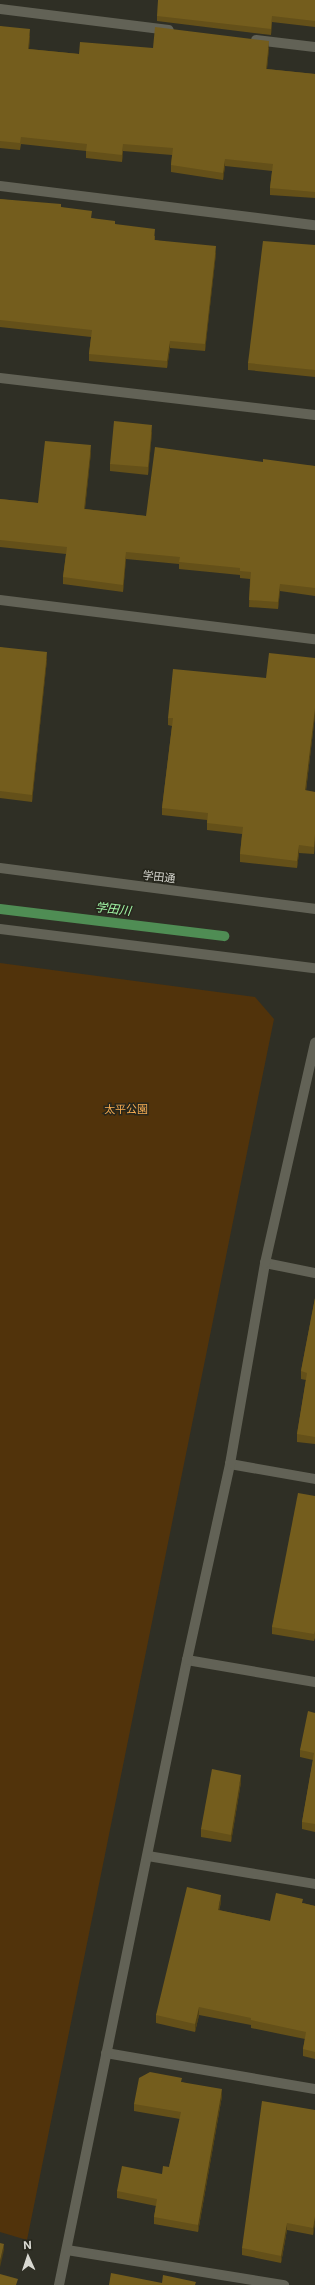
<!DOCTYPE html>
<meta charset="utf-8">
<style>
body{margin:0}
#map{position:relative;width:315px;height:2285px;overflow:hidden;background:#2f2f25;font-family:Inter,"Noto Sans JP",sans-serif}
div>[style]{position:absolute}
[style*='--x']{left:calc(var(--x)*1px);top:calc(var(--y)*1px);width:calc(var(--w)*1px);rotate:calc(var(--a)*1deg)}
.green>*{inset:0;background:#51330b}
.stream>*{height:10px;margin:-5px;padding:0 5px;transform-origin:5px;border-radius:5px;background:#4f8d54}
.street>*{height:10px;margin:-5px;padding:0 5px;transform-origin:5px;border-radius:5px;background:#626256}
.wall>*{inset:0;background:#645019}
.shaded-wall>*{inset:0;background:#514114}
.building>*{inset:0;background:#745d1d}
span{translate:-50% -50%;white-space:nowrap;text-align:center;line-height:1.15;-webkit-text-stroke:3px #26261c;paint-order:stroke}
.street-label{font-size:11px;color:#d9d9d2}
.park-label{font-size:11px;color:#f7ad52}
.water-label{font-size:12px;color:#a2f7a7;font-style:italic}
.north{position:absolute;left:8px;top:2237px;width:40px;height:40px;-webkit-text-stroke:3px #26261c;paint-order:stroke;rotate:357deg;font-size:11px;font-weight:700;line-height:16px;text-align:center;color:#d9d9d2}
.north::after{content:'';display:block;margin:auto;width:14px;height:18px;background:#d9d9d2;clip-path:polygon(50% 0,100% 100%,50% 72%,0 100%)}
</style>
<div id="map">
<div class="green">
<i style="clip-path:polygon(0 963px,255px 997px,274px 1019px,27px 2240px,0 2232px)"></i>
</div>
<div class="stream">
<i style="--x:0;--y:909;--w:226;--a:6.9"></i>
</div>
<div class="street">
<i style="--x:0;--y:9;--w:170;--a:7.1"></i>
<i style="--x:256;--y:40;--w:59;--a:6.8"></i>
<i style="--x:0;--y:186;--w:317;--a:7.1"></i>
<i style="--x:0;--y:378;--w:317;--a:6.7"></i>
<i style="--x:0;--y:600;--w:317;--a:7.1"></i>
<i style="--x:0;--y:868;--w:318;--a:7.4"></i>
<i style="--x:0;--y:929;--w:317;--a:7.1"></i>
<i style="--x:265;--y:1263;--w:51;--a:11.3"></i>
<i style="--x:230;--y:1464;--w:86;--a:10"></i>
<i style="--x:187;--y:1660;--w:130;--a:9.8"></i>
<i style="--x:148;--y:1856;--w:169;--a:9.5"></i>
<i style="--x:106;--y:2053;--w:212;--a:9.8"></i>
<i style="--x:67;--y:2250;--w:220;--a:9.2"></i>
<i style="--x:59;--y:2285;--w:638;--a:-78.43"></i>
<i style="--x:187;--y:1660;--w:201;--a:-77.6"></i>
<i style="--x:230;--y:1464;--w:204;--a:-80.1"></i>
<i style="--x:265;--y:1263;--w:226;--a:-77.2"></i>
</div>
<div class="wall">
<i style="clip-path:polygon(315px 0,315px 27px,272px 22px,271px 35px,157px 21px,157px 16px)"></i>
<i style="clip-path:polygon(0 26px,30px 36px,29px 49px,79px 54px,153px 48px,269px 48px,267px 69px,315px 74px,315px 198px,270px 195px,270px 188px,272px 171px,225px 166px,223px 180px,171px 172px,171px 165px,172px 155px,123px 151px,122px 162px,86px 158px,86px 151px,21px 144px,20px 150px,0 148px)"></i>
<i style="clip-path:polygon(0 199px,61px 207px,92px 218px,155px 236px,155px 240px,216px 253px,205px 351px,170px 348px,167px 368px,89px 361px,89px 354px,91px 337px,0 327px)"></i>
<i style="clip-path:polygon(315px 245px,315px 377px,248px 370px,248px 363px)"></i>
<i style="clip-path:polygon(152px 432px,148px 475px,110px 471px,110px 464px)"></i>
<i style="clip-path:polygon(91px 452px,85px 509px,146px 516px,263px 462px,315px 466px,315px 596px,280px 591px,278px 609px,249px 607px,250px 579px,240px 578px,240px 575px,179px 569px,179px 564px,126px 559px,123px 592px,63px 584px,63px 577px,66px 554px,0 547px,0 499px,38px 503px)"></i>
<i style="clip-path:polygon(0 647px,47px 659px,32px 802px,0 798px)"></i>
<i style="clip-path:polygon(315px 658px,315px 715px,306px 791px,315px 792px,315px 841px,314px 854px,299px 853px,297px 868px,240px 862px,240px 854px,242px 834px,207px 830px,207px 820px,162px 815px,162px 808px,172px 726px,168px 725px,168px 718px)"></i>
<i style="clip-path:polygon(315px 1298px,315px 1444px,297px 1442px,297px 1434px,306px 1380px,301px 1379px,301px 1371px)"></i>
<i style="clip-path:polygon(315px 1496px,315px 1638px,314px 1641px,272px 1634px,272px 1627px)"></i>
<i style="clip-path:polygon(315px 1713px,315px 1832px,302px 1829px,302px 1822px,313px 1760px,300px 1757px,300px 1750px)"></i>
<i style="clip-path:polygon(241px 1782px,231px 1842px,201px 1837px,201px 1829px)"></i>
<i style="clip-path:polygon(221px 1902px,219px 1910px,270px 1921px,303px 1903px,315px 1906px,315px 2059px,303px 2056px,303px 2049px,305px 2039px,251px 2028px,251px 2025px,199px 2015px,195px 2032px,156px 2023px,156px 2015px)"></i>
<i style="clip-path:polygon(182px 2082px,222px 2096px,198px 2232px,154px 2224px,154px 2217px,156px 2206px,117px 2198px,117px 2191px,162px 2174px,169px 2167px,180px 2119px,134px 2111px,134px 2104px)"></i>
<i style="clip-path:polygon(315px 2110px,315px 2223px,313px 2235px,287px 2230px,281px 2263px,242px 2255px,242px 2248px)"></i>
</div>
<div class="shaded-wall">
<i style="clip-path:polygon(272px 16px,272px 22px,271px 35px,271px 29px)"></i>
<i style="clip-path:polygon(30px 29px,30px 36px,28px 56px,28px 49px)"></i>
<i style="clip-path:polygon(269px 41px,269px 48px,266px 76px,266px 69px)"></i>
<i style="clip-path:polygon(123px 144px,123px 151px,122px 162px,122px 155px)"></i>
<i style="clip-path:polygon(225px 159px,225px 166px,223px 180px,223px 173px)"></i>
<i style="clip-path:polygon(216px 246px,216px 253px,205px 351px,205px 344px)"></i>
<i style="clip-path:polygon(170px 341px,170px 348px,167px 368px,167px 361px)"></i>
<i style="clip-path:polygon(152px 425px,152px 432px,148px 475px,148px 467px)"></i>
<i style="clip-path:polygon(91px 445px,91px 452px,84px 516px,84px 509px)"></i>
<i style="clip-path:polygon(126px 552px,126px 559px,123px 592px,123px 585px)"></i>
<i style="clip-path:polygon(280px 584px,280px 591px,278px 609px,278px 602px)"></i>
<i style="clip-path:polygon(47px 652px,47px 659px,32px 802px,32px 795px)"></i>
<i style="clip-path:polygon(315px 708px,315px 715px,305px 798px,305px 790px)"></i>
<i style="clip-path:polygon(315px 834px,315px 841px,314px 854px,314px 847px)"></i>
<i style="clip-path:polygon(299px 845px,299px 853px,297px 868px,297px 861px)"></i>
<i style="clip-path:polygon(241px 1775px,241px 1782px,231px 1842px,231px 1835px)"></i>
<i style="clip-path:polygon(221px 1895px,221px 1902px,218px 1918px,218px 1910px)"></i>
<i style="clip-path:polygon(199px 2007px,199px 2015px,195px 2032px,195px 2024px)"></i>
<i style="clip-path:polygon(222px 2089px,222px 2096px,198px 2232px,198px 2225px)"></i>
<i style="clip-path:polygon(315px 2216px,315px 2223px,313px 2235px,313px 2228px)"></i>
<i style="clip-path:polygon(287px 2223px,287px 2230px,281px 2263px,281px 2256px)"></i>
<i style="clip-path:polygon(4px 2244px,4px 2250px,0 2267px,0 2261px)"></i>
</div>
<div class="building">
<i style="clip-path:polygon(158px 0,315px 0,315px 21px,272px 16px,271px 29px,157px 16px)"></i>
<i style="clip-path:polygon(0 26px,30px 29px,28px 49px,79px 54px,80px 42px,153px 48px,155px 27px,269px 41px,266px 69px,315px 74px,315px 192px,270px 188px,273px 164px,225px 159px,223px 173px,171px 165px,173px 148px,123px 144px,122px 155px,86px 151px,87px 144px,21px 137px,20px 143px,0 141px)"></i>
<i style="clip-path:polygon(0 199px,61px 204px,61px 207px,92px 211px,91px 218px,115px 221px,115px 224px,155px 229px,154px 240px,216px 246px,205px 344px,170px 341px,167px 361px,89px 354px,92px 330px,0 320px)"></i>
<i style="clip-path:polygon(263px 241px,315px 245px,315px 370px,248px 363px)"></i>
<i style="clip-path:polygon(114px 421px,152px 425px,148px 467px,110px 464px)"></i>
<i style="clip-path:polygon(45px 441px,91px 445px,84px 509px,146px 516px,155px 447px,263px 462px,263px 459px,315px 466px,315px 588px,280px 584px,278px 602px,249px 600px,251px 572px,240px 571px,240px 568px,179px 562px,180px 557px,126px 552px,123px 585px,63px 577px,67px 547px,0 540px,0 499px,38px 503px)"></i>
<i style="clip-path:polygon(0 647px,47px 652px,32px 795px,0 791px)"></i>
<i style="clip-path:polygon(269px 653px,315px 658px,315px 708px,305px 790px,315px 792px,315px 834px,314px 847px,299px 845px,297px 861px,240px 854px,243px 827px,207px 823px,208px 813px,162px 808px,173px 718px,168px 718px,173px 669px,266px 678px)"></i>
<i style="clip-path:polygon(315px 1298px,315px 1437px,297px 1434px,307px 1373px,301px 1371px)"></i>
<i style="clip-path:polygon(298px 1493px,315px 1496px,315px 1631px,314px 1634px,272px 1627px)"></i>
<i style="clip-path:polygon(308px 1711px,315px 1713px,315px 1824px,302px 1822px,314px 1753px,300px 1750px)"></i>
<i style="clip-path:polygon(212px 1769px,241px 1775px,231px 1835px,201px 1829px)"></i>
<i style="clip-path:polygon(187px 1887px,221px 1895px,218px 1910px,270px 1921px,276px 1893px,303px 1899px,302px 1903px,315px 1906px,315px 2052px,303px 2049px,306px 2032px,251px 2020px,251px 2018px,199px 2007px,195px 2024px,156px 2015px)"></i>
<i style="clip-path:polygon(150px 2072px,182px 2078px,181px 2082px,222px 2089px,198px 2225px,154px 2217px,157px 2199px,117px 2191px,122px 2166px,162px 2174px,163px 2166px,169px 2167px,181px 2112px,134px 2104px,139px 2078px)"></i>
<i style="clip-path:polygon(262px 2101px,315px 2110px,315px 2216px,313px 2228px,287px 2223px,281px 2256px,242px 2248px)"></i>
<i style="clip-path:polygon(0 2243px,4px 2244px,0 2261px)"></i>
<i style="clip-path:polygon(111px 2273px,162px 2283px,163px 2275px,196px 2282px,195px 2285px,109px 2285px)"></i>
<i style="clip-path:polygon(0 2274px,18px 2279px,16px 2285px,0 2285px)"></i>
</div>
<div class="street-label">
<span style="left:159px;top:877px;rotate:7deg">学田通</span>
</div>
<div class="park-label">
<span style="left:126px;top:1109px">太平公園</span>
</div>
<div class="water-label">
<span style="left:113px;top:909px;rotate:7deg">学田川</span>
</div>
<div class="north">N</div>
</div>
